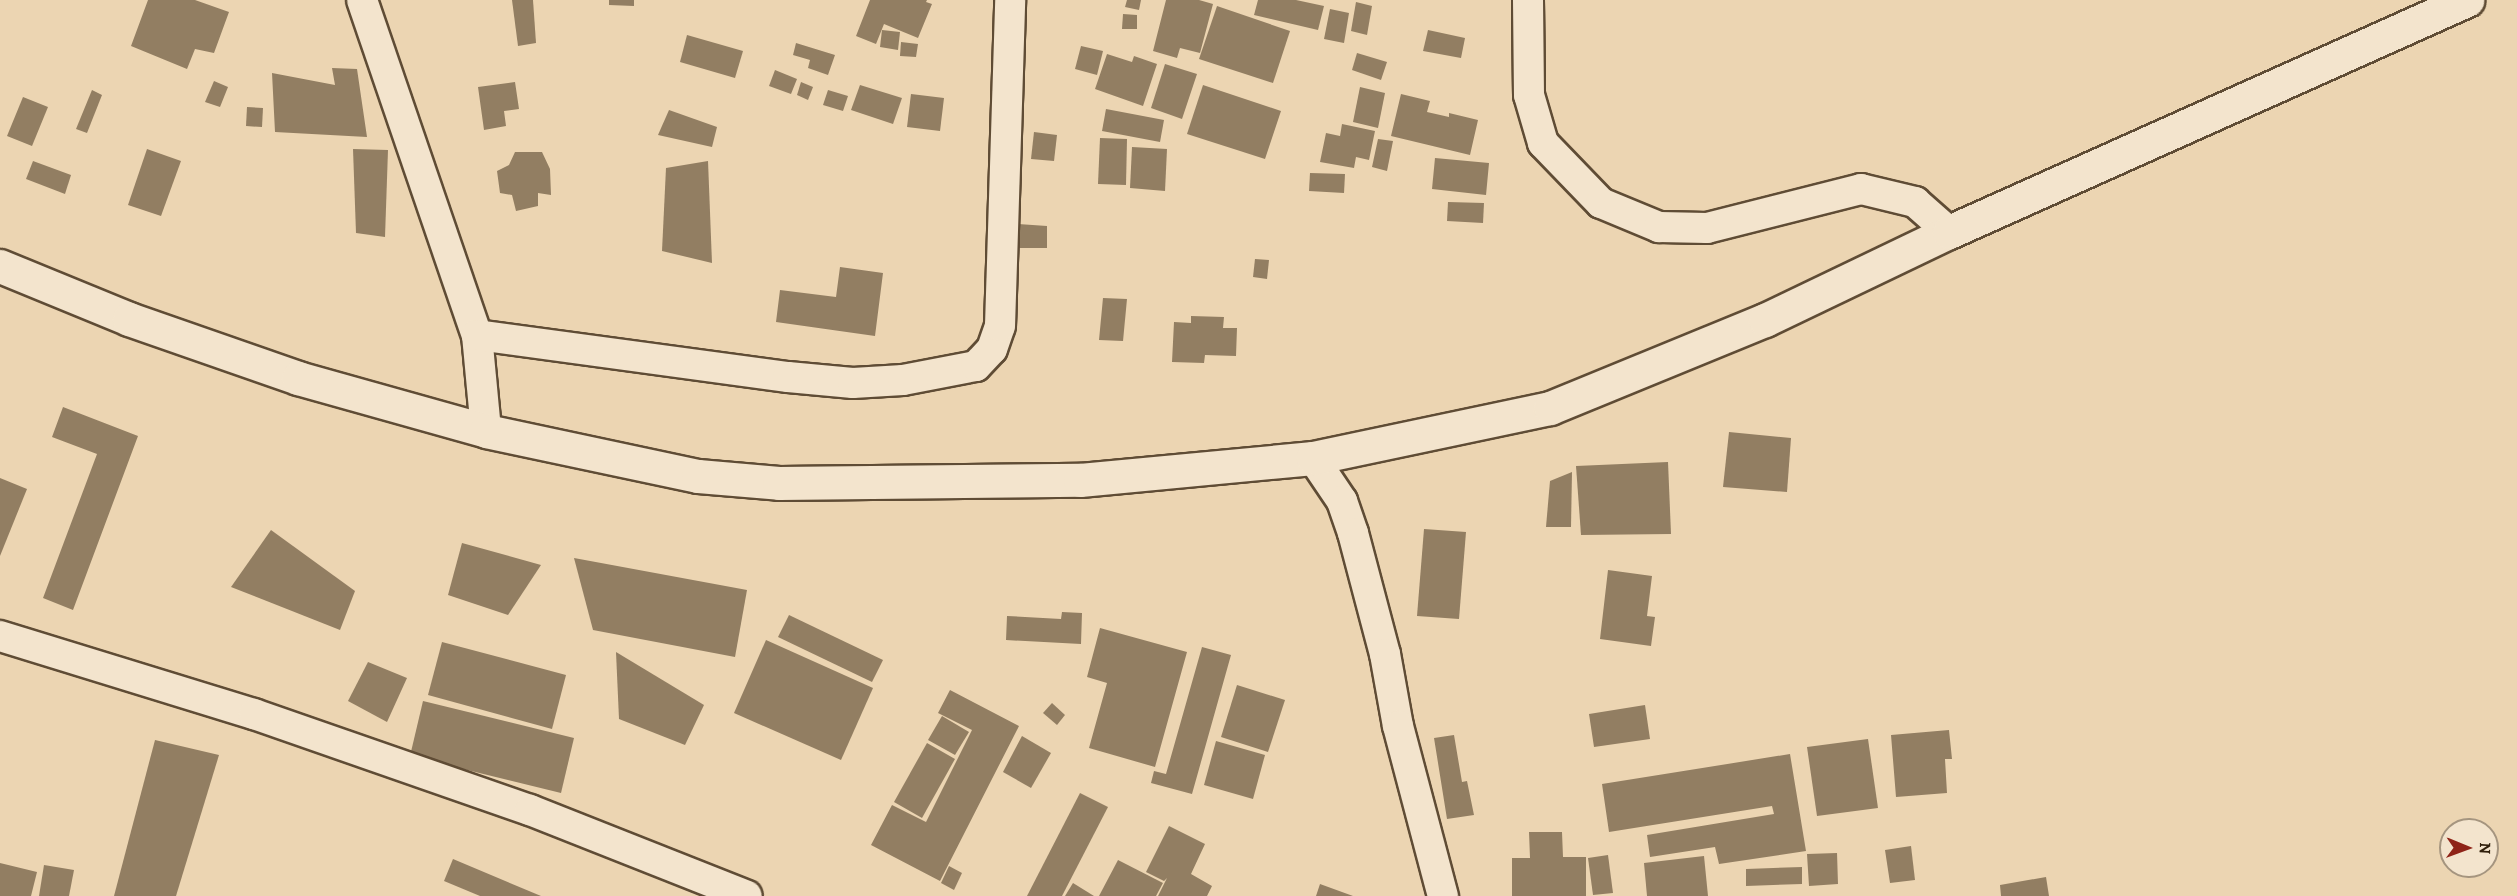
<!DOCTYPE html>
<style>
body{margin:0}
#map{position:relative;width:2517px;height:896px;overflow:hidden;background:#ecd5b2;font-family:Alegreya,serif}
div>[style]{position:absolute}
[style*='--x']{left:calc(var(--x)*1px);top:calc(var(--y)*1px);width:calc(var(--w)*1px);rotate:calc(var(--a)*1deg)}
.building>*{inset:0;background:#927e62}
.roads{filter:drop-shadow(2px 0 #5f4c35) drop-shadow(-2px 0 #5f4c35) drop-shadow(0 2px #5f4c35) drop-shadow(0 -2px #5f4c35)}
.minor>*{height:30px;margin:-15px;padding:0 15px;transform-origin:15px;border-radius:15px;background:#f3e4cd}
.secondary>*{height:33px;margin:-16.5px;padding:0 16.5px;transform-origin:16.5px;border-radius:16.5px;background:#f3e4cd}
span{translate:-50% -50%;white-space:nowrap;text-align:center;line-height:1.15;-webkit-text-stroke:4.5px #f3e4cd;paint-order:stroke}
.north{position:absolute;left:2439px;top:818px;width:60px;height:60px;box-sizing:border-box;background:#f3e4cd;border:2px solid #a5957f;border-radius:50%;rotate:91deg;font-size:16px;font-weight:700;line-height:24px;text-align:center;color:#301f0b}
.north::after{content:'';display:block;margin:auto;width:21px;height:27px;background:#8f2418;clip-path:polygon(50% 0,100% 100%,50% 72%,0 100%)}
</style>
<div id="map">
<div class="building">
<i style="clip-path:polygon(148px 0,195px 0,229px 12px,214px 53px,195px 49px,187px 69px,131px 46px)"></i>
<i style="clip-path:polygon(512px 0,533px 0,536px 43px,518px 46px)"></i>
<i style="clip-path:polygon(609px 0,634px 0,634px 6px,609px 5px)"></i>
<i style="clip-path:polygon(870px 0,927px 0,926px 2px,932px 4px,918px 38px,884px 24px,876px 44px,856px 36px)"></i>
<i style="clip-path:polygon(1127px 0,1141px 0,1139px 10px,1125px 7px)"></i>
<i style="clip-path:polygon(1166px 0,1199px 0,1213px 4px,1200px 53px,1180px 48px,1177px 58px,1153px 51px)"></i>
<i style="clip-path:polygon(1258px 0,1296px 0,1324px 6px,1318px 30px,1254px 15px)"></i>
<i style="clip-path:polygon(1356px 2px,1372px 6px,1367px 35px,1351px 31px)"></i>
<i style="clip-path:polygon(1217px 6px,1290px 31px,1273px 83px,1199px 59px)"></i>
<i style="clip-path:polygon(1330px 9px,1349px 13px,1344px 43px,1324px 39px)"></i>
<i style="clip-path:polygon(1123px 14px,1137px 15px,1137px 29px,1122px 29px)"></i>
<i style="clip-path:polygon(882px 30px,900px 32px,898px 50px,880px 47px)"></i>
<i style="clip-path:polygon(1428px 30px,1465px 38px,1461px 58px,1423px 51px)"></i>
<i style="clip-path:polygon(687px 35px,743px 51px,735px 78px,680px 62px)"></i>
<i style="clip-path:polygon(901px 42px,918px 44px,916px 57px,900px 56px)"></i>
<i style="clip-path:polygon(796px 43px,835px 55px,828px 75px,808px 68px,810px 60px,793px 55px)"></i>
<i style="clip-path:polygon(1081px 46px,1103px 51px,1097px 75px,1075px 69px)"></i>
<i style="clip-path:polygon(1357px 53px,1387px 62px,1381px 80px,1352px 70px)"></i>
<i style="clip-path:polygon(1107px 54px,1132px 62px,1134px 56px,1157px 64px,1143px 106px,1095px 89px)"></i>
<i style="clip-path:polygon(1165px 64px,1197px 74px,1182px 119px,1151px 108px)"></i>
<i style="clip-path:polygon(332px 68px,357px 69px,367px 137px,275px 132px,272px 73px,335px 85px)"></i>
<i style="clip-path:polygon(775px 70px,797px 79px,791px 94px,769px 86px)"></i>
<i style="clip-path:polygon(214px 81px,228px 87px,220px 107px,205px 102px)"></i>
<i style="clip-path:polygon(515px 82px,519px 109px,504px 111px,506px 126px,484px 130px,478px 87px)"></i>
<i style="clip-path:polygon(801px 82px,813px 87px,808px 100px,797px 95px)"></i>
<i style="clip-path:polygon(860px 85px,902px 98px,893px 124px,851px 110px)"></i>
<i style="clip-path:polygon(1203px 85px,1281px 111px,1265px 159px,1187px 134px)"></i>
<i style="clip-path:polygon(1360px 87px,1385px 93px,1378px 128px,1353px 122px)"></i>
<i style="clip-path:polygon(92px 90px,102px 95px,87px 133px,76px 129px)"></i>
<i style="clip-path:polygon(828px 90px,848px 96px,843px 111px,823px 105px)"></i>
<i style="clip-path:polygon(911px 94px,944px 98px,940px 131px,907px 127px)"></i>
<i style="clip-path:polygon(1401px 94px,1430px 101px,1427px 112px,1449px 117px,1449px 113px,1478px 120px,1470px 155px,1391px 136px)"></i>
<i style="clip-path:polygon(23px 97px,48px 107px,32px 146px,7px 136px)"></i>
<i style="clip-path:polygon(247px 107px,263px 108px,262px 127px,246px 126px)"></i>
<i style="clip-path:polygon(1106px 109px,1164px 120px,1160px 142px,1102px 131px)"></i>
<i style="clip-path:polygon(669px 110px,717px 127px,712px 147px,658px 135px)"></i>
<i style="clip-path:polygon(1342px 124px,1375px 131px,1369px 160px,1356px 157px,1354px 168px,1320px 162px,1326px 133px,1340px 136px)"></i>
<i style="clip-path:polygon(1034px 132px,1057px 135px,1054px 161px,1031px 159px)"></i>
<i style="clip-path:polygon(1100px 138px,1127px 139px,1126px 185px,1098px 184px)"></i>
<i style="clip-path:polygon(1378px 139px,1393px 141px,1387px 171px,1372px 167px)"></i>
<i style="clip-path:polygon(1132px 147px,1167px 149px,1165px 191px,1130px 188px)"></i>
<i style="clip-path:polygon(147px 149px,181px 161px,161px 216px,128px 205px)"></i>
<i style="clip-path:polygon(353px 149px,388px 150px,385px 237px,356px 233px)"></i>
<i style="clip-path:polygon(515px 152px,542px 152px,550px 169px,551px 195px,538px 193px,538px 206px,516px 211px,512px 195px,500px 193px,497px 171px,509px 165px)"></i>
<i style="clip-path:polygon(1435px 158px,1489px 163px,1486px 195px,1432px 189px)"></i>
<i style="clip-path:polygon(33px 161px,71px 175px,65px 194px,26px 179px)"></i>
<i style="clip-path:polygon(708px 161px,712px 263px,662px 251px,666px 168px)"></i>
<i style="clip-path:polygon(1310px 173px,1345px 174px,1344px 193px,1309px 191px)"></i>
<i style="clip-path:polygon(1448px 202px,1484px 203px,1483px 223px,1447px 221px)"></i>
<i style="clip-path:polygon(1018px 224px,1047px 226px,1047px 248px,1017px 248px)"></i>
<i style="clip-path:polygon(1255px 259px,1269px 260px,1267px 279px,1253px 277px)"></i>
<i style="clip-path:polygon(840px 267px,883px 273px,875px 336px,776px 322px,780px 290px,836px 297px)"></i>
<i style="clip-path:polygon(1103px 298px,1127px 299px,1123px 341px,1099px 340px)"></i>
<i style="clip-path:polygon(1191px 316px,1224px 317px,1223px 328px,1237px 328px,1236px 356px,1205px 355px,1204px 363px,1172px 362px,1174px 322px,1191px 323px)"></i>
<i style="clip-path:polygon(63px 407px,138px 436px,73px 610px,43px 598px,97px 454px,52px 437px)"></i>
<i style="clip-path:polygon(1729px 432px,1791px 438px,1787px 492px,1723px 487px)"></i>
<i style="clip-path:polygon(1668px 462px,1671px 534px,1581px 535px,1576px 466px)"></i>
<i style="clip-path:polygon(1572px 472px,1571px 527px,1546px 527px,1550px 481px)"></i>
<i style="clip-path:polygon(0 478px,27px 489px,0 556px)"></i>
<i style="clip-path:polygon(1424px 529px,1466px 532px,1459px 619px,1417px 616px)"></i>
<i style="clip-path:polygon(271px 530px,355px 591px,340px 630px,231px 587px)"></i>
<i style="clip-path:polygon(462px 543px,541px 565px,508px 615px,448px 595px)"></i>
<i style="clip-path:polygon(574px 558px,747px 590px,735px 657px,593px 630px)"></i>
<i style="clip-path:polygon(1608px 570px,1652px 576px,1647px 616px,1655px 617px,1651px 646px,1600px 639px)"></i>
<i style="clip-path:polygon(1062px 612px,1082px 613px,1081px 644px,1006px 640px,1007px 616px,1061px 619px)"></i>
<i style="clip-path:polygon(789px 615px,883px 660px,872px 682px,778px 637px)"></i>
<i style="clip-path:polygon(1100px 628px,1187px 652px,1155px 767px,1089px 748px,1107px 683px,1087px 677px)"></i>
<i style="clip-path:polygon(766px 640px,873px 688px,841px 760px,734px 713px)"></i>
<i style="clip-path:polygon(442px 642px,566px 675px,552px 729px,428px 695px)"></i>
<i style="clip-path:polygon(1202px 647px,1231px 655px,1192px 794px,1151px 783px,1154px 771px,1166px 774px)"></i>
<i style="clip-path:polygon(616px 652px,704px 705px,685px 745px,619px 719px)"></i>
<i style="clip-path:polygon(368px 662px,407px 678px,387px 722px,348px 701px)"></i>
<i style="clip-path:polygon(1237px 685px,1285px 700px,1268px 752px,1221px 737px)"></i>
<i style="clip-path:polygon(950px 690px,1019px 726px,940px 881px,871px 845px,892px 805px,926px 822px,972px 730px,938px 713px)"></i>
<i style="clip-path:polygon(423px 701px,574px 738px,561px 793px,410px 756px)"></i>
<i style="clip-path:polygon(1052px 703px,1065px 715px,1057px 725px,1043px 713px)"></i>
<i style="clip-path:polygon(1645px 705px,1650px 739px,1594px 747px,1589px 714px)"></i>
<i style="clip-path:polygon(942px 716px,969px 732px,955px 755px,928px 740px)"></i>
<i style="clip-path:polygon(1949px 730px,1952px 759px,1945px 759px,1947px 793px,1896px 797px,1891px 735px)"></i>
<i style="clip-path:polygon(1454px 735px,1462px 782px,1467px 781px,1474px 815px,1447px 819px,1434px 738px)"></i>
<i style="clip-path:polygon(1022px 736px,1051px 753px,1031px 788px,1003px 772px)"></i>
<i style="clip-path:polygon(1868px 739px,1878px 808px,1817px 816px,1807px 747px)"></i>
<i style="clip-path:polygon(155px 740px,219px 755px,176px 896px,114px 896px)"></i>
<i style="clip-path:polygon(1216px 741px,1265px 755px,1253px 799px,1204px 785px)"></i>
<i style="clip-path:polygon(927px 743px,955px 759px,922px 818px,894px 802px)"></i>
<i style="clip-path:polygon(1790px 754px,1806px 851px,1719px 864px,1715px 847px,1650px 857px,1647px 835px,1774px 814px,1772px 806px,1609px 832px,1602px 784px)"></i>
<i style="clip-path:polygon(1080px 793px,1108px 807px,1062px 896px,1027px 896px)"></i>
<i style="clip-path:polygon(1169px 826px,1205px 844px,1191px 874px,1212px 886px,1207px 896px,1158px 896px,1167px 878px,1164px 881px,1146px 872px)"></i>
<i style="clip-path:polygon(1529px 832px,1562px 832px,1563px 857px,1586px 857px,1586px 896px,1512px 896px,1512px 858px,1530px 858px)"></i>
<i style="clip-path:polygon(1911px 846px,1915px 880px,1890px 883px,1885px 850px)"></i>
<i style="clip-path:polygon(1837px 853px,1838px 884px,1809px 886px,1807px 854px)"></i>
<i style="clip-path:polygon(1608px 855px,1613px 893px,1593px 895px,1588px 858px)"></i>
<i style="clip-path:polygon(1704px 856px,1708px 896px,1647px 896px,1644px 863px)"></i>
<i style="clip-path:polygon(453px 859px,541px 896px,480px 896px,444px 881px)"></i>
<i style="clip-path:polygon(1118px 860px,1163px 883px,1156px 896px,1099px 896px)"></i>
<i style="clip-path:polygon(0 863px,37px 872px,31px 896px,0 896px)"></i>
<i style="clip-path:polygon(44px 865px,74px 870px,69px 896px,39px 896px)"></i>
<i style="clip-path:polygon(949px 866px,962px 873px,954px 890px,941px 883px)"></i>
<i style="clip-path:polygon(1802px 867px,1802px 884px,1746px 886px,1746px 869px)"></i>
<i style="clip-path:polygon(2046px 877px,2049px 896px,2001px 896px,2000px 885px)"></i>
<i style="clip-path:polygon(1073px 883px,1094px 896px,1065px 896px)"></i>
<i style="clip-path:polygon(1320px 884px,1353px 896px,1316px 896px)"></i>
</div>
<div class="roads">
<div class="minor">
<i style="--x:362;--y:0;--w:354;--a:71.1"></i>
<i style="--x:477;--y:335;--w:96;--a:84.6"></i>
<i style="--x:1528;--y:0;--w:95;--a:89.4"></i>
<i style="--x:1529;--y:95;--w:50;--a:73.7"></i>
<i style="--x:1543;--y:143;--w:83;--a:46"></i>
<i style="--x:1601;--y:203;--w:63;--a:22.5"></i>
<i style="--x:1659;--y:227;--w:48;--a:1.2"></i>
<i style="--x:1707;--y:228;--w:159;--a:-14.2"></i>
<i style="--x:1861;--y:189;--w:56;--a:13.5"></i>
<i style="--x:1915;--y:202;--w:45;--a:41.4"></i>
<i style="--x:477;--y:335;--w:314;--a:7.7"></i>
<i style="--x:788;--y:377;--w:65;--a:5.3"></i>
<i style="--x:853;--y:383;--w:50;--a:-3.4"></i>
<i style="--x:903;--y:380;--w:74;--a:-10.9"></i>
<i style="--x:976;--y:366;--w:23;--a:-47"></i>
<i style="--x:992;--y:349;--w:24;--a:-71"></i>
<i style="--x:1000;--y:326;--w:326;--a:-88.2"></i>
<i style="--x:1313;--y:458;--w:52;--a:56"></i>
<i style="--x:1342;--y:501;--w:34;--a:71"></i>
<i style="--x:1353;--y:533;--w:125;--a:75.2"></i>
<i style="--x:1385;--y:654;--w:73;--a:79.8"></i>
<i style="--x:1398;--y:726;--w:176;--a:75.2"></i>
<i style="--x:0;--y:636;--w:266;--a:17.1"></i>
<i style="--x:254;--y:714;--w:292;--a:19.2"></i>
<i style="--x:530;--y:810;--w:233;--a:21.6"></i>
</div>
<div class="secondary">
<i style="--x:0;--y:266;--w:139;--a:22.3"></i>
<i style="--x:129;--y:319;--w:179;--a:19.2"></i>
<i style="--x:298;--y:378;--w:195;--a:15.7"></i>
<i style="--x:486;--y:431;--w:217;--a:12"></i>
<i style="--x:698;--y:476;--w:81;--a:4.9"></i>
<i style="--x:779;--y:483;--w:301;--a:-0.6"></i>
<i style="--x:1080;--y:480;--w:234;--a:-5.4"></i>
<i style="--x:1313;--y:458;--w:242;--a:-11.9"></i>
<i style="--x:1550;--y:408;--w:232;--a:-22.3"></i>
<i style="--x:1765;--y:320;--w:204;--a:-25.6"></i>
<i style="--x:1949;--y:232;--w:568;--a:-24.13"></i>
</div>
</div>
<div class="north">N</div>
</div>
